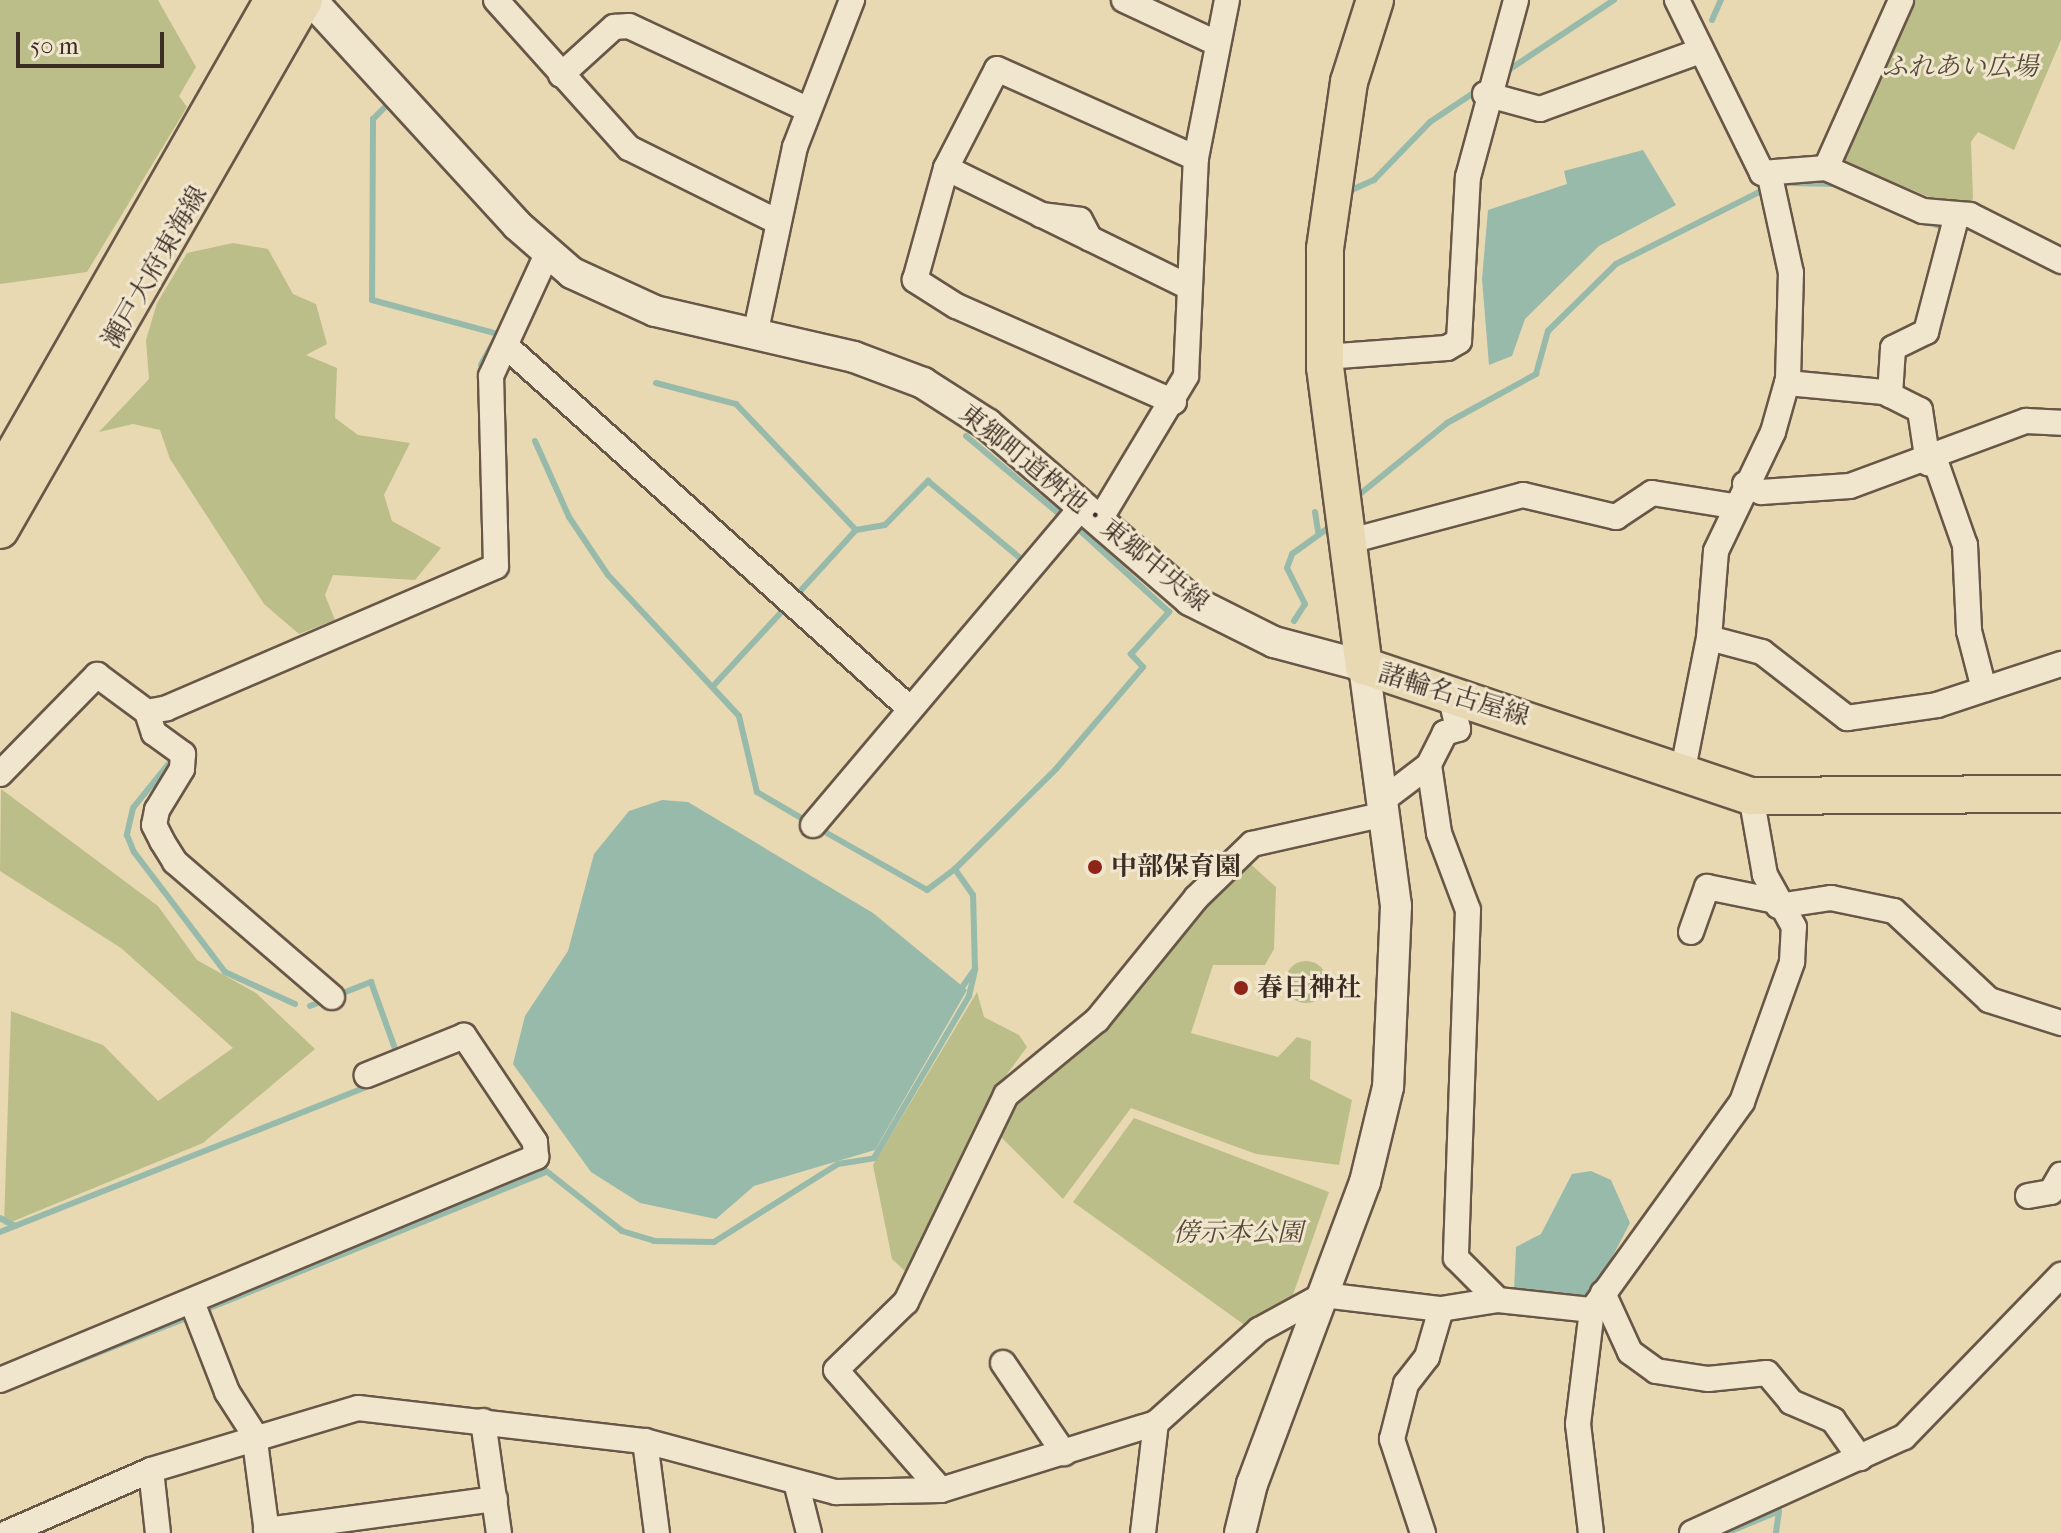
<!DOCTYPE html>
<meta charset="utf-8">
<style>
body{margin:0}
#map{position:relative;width:2061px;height:1533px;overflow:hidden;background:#e8d9b3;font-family:"IM FELL French Canon","Noto Serif JP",serif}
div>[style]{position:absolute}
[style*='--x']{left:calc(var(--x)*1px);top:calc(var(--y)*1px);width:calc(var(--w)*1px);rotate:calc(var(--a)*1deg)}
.green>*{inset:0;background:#bbbe89}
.round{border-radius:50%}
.water>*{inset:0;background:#97baab}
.stream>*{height:6px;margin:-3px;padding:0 3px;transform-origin:3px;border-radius:3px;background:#97baab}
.roads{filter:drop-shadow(2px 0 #685747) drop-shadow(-2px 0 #685747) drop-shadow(0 2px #685747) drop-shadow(0 -2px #685747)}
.minor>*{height:24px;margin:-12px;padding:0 12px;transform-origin:12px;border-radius:12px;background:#f0e6ce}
.tertiary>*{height:30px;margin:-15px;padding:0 15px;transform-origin:15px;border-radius:15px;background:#f0e6ce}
.primary>*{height:36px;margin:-18px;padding:0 18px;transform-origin:18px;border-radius:18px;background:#e8d9b3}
.dots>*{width:22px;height:22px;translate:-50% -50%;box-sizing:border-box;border:4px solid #f0e6ce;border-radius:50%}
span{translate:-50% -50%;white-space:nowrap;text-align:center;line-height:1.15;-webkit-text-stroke:6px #f0e6ce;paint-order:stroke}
.park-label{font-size:26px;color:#564937;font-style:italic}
.street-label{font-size:26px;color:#3d2c23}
.poi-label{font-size:26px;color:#3d2c23;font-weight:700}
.left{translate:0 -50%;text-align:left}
.scale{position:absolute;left:16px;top:32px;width:148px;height:36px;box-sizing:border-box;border:4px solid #3d2c23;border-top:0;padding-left:10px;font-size:24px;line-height:28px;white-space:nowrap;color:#3d2c23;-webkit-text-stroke:6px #f0e6ce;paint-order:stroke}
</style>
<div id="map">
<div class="green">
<i style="clip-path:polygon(0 0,158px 0,196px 67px,179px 96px,187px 107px,87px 272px,0 284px)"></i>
<i style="clip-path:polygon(1915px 0,2061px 0,2061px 40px,2014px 150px,1978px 132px,1971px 142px,1973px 199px,1962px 211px,1844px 161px)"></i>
<i style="clip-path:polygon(233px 243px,268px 249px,293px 294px,316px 304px,327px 344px,306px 355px,337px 368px,335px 418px,358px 435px,410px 443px,384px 495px,392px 521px,441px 548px,415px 580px,333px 575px,325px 595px,335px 620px,299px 634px,264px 604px,170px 459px,160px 430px,133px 424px,99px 432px,149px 379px,146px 340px,157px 303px,187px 253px)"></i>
<i style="clip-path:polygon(1px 789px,158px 906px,197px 960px,256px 993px,315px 1049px,203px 1143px,4px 1225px,11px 1011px,103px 1045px,158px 1101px,233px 1048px,121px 948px,0 871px)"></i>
<i style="clip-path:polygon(1245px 859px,1276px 887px,1274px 949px,1265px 965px,1213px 965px,1191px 1033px,1278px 1057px,1297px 1037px,1311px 1041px,1310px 1079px,1352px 1100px,1339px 1165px,1256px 1154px,1131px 1108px,1063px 1199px,996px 1132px,1012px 1099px)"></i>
<i class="round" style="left:1285px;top:961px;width:42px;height:42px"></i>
<i style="clip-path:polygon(977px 992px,984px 1017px,1019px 1035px,1027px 1047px,993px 1093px,908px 1274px,892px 1259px,873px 1165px)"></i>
<i style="clip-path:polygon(1134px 1118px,1329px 1192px,1288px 1309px,1246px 1326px,1073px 1202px)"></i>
</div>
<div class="water">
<i style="clip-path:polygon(1643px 150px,1676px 205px,1599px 246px,1525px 319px,1512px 356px,1489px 365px,1482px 279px,1488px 210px,1567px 184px,1564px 171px)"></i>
<i style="clip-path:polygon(662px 800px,688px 802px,873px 913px,967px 990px,875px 1150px,754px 1186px,716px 1219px,640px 1203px,591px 1172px,513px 1064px,525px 1016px,568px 951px,594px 854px,629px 811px)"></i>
<i style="clip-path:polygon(1591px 1171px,1611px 1180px,1630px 1223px,1594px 1292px,1585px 1301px,1514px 1291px,1516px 1247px,1541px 1234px,1572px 1174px)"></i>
</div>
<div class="stream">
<i style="--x:1712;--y:20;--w:22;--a:-66"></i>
<i style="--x:1504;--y:73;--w:132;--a:-33.6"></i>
<i style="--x:388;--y:104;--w:21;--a:135"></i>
<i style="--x:373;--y:119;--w:181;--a:90.3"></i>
<i style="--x:372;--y:300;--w:131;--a:15.1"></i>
<i style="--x:498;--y:334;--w:35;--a:119"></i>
<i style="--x:1788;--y:183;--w:48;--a:1.2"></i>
<i style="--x:1347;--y:192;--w:30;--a:-24"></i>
<i style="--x:1374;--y:180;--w:81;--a:-46"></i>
<i style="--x:1430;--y:122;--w:58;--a:-33.7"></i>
<i style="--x:1922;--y:221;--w:28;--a:15"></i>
<i style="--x:656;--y:383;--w:83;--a:14.7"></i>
<i style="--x:736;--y:404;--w:174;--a:46.4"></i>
<i style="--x:856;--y:530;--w:29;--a:-10"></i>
<i style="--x:885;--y:525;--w:62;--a:-45.7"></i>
<i style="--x:928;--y:481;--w:119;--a:39.9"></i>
<i style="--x:966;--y:436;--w:128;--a:39.9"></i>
<i style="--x:535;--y:441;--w:83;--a:65.9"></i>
<i style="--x:569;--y:517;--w:70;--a:56.1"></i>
<i style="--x:608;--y:575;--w:192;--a:47.1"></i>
<i style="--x:739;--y:716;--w:78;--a:76.7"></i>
<i style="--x:757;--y:792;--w:59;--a:30.5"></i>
<i style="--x:1360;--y:494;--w:112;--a:-39.2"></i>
<i style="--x:1447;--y:423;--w:102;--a:-28.8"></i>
<i style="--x:1536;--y:374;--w:45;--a:-74.4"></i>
<i style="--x:1548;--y:331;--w:95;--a:-44.6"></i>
<i style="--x:1616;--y:264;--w:165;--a:-26.7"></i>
<i style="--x:1315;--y:512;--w:20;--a:81"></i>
<i style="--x:793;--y:599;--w:93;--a:-47.6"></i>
<i style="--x:1294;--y:621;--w:20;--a:-57"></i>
<i style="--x:1305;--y:604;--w:40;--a:-116.6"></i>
<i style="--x:1287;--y:568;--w:15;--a:-70"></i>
<i style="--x:1292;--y:554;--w:48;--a:-35.7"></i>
<i style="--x:715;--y:684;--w:105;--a:-47.3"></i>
<i style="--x:171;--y:761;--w:60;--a:129"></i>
<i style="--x:133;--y:808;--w:28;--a:103"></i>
<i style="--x:127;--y:835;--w:18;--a:68"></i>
<i style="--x:134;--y:852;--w:151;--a:52.8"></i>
<i style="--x:225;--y:972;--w:77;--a:24.6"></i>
<i style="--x:818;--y:828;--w:125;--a:29.6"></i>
<i style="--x:927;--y:890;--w:35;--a:-37"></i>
<i style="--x:963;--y:986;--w:21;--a:-55"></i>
<i style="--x:975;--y:969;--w:74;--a:-91.5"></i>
<i style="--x:973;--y:895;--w:32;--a:-125"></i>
<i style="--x:955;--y:869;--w:142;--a:-44.7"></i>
<i style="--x:1056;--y:769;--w:134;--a:-49.5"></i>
<i style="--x:1143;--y:667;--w:18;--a:-133"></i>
<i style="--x:1131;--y:654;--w:57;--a:-47.9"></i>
<i style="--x:1169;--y:612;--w:130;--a:-137.5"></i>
<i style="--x:310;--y:1006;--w:66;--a:-21.5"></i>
<i style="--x:371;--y:982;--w:80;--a:70.2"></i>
<i style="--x:535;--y:1162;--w:111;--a:38.4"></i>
<i style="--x:622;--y:1231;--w:34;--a:17"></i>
<i style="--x:654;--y:1241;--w:60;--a:1"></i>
<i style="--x:714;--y:1242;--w:146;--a:-32.2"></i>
<i style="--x:838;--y:1164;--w:36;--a:-9"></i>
<i style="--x:874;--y:1158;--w:188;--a:-59.6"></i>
<i style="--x:969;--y:996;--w:28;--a:-77"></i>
<i style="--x:0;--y:1218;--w:17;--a:28"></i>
<i style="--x:0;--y:1232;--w:402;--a:-21.6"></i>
<i style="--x:202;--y:1311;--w:368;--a:-22"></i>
<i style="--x:42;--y:1375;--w:160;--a:-21.6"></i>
<i style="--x:1726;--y:1533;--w:57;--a:-22.5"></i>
<i style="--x:1779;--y:1511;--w:22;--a:98"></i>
</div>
<div class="roads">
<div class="minor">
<i style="--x:496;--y:0;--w:199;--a:48.1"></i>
<i style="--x:629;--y:148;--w:164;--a:26.4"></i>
<i style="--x:1124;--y:0;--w:99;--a:25"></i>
<i style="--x:1677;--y:0;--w:193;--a:63.8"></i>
<i style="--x:1762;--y:173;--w:64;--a:-4.5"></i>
<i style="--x:1826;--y:168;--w:106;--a:23.9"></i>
<i style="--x:1923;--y:211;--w:47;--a:4.9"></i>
<i style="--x:1970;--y:215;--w:102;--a:26.8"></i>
<i style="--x:561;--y:75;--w:72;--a:-42.2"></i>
<i style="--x:614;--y:27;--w:15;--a:-4"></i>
<i style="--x:629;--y:26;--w:196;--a:25"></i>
<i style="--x:1485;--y:94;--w:57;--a:15.3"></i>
<i style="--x:1540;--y:109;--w:170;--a:-19.9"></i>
<i style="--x:946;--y:168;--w:271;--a:26.1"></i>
<i style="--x:1826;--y:168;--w:184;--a:-65.9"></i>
<i style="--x:1041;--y:215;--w:39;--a:7"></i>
<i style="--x:1080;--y:220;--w:21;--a:62"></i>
<i style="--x:755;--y:335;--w:192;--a:-78"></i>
<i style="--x:795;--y:147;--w:158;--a:-68.8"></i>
<i style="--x:506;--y:346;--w:540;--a:41.92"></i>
<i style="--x:1325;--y:357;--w:122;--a:-4.2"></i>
<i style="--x:1447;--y:348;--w:14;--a:-30"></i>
<i style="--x:1459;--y:341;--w:164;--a:-86.9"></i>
<i style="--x:1468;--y:177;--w:183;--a:-74.8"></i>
<i style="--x:1787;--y:383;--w:97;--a:5.3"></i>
<i style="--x:1884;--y:392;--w:40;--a:26.6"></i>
<i style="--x:1920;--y:410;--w:54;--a:81.4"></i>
<i style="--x:1890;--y:395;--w:47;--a:-86.3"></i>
<i style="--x:1893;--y:348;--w:37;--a:-26"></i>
<i style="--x:1926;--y:332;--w:121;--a:-75.2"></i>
<i style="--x:1174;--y:402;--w:238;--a:-156.2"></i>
<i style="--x:956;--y:306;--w:49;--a:-147.6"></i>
<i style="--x:915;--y:280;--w:116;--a:-74.5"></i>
<i style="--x:946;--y:168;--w:111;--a:-62.7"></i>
<i style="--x:997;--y:69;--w:218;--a:24.1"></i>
<i style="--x:1935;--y:460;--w:90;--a:70.6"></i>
<i style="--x:1965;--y:545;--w:86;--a:87.3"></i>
<i style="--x:1969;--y:631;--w:60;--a:75.5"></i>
<i style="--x:1745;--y:484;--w:18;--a:27"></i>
<i style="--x:1761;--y:492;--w:89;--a:-3.9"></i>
<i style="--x:1850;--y:486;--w:188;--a:-20.3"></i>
<i style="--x:2026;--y:421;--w:35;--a:3"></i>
<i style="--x:1099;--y:521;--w:169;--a:-59"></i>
<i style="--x:1186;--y:376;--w:218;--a:-87.4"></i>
<i style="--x:1196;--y:158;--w:161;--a:-78.9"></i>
<i style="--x:1350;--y:541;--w:179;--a:-14.9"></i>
<i style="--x:1523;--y:495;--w:96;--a:13.3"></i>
<i style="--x:1616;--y:517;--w:43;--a:-33.7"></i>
<i style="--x:1652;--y:493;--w:81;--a:9.2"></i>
<i style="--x:1709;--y:638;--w:55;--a:14.8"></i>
<i style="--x:1762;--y:652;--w:108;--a:37.8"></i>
<i style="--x:1847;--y:718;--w:91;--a:-8.2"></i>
<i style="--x:1937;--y:705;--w:131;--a:-18.3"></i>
<i style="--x:1450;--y:694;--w:36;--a:77"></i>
<i style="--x:1458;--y:729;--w:14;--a:163"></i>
<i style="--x:1445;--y:733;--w:36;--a:117"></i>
<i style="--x:1429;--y:765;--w:69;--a:81.6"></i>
<i style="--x:1439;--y:833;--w:82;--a:69.4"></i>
<i style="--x:1468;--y:910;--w:348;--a:92"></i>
<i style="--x:1456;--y:1258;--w:59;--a:45"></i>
<i style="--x:1498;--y:1300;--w:95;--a:6.1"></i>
<i style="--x:147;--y:712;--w:22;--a:72"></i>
<i style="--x:154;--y:733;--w:36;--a:36"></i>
<i style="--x:183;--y:754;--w:15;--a:94"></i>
<i style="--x:182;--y:769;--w:48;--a:121.4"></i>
<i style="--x:157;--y:810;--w:15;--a:101"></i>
<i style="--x:154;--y:825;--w:18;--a:63"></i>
<i style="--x:162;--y:841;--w:25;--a:58"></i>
<i style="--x:175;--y:862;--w:207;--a:40.7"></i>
<i style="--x:0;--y:774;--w:139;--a:-45.6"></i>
<i style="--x:97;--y:675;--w:62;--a:36.5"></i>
<i style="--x:147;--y:712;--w:20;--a:-11"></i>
<i style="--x:167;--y:708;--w:358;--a:-23.3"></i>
<i style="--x:496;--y:566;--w:190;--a:-91.5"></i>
<i style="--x:491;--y:376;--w:134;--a:-65.3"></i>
<i style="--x:1682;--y:774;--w:139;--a:-78.8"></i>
<i style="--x:1709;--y:638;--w:87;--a:-85.4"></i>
<i style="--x:1716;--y:551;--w:132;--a:-64.4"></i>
<i style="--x:1773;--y:432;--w:55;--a:-74.2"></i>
<i style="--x:1788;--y:379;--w:106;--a:-88.4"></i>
<i style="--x:1791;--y:273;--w:98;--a:-102.3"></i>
<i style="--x:1383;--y:800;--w:58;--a:-37.3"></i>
<i style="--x:813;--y:825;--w:417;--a:-49.8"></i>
<i style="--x:1778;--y:906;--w:54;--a:-8.6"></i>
<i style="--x:1831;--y:898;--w:64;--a:11.7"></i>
<i style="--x:1894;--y:911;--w:130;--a:43.1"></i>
<i style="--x:1989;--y:1000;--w:76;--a:17.7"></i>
<i style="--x:1691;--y:932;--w:48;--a:-70.4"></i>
<i style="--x:1707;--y:887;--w:70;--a:11.5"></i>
<i style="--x:2028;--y:1196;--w:23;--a:-10"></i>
<i style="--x:2051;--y:1192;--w:20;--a:-60"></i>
<i style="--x:1603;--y:1293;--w:65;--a:65.4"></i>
<i style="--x:1630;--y:1352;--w:32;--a:36"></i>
<i style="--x:1656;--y:1371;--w:53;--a:8.7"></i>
<i style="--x:1708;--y:1379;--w:59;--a:-5.8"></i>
<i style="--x:1767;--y:1373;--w:38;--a:50"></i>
<i style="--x:1791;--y:1402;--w:46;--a:23.2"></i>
<i style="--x:1833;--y:1420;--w:47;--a:54.6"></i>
<i style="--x:192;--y:1302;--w:97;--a:68.7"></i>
<i style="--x:227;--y:1392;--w:50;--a:57.3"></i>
<i style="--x:254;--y:1434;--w:100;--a:82.5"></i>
<i style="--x:1003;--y:1363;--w:109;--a:55.9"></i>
<i style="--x:0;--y:1380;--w:581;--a:-22.59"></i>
<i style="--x:536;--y:1157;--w:15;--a:-94"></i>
<i style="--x:535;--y:1142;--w:128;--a:-123.8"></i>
<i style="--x:464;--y:1036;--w:105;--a:158.1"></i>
<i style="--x:483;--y:1421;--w:113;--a:81.9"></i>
<i style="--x:645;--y:1441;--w:93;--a:82.6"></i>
<i style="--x:151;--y:1470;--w:63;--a:83.7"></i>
<i style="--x:796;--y:1482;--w:53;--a:75.7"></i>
<i style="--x:941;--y:1490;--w:159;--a:-131.2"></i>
<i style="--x:836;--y:1370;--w:98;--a:-44.2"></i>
<i style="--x:906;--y:1302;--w:230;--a:-64.2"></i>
<i style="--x:1006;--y:1095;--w:118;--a:-39.5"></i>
<i style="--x:1097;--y:1020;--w:157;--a:-50.9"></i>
<i style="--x:1196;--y:898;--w:78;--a:-44"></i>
<i style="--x:1252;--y:844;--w:136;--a:-12.7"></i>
<i style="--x:266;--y:1530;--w:231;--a:-7.7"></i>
<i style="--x:7;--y:1533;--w:157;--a:-23.6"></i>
<i style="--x:151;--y:1470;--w:216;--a:-16.7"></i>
<i style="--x:358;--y:1408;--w:289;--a:6.6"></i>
<i style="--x:645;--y:1441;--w:198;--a:15"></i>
<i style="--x:836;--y:1492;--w:105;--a:-1.1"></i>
<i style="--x:941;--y:1490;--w:225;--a:-17.3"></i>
<i style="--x:1156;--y:1423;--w:139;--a:-42.1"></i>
<i style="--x:1259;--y:1330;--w:73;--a:-28.7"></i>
<i style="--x:1323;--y:1295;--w:119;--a:6.8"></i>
<i style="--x:1441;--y:1309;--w:58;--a:-9"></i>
<i style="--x:1143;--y:1533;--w:111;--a:-83.3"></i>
<i style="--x:1423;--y:1533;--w:99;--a:-108.3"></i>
<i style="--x:1392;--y:1439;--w:57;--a:-75.7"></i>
<i style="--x:1406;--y:1384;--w:34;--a:-52"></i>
<i style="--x:1427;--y:1357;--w:50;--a:-73.7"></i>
<i style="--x:1591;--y:1533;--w:110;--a:-96.8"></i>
<i style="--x:1578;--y:1424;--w:115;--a:-83"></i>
<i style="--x:1592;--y:1310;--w:256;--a:-54.2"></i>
<i style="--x:1742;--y:1102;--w:149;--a:-70.3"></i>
<i style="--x:1792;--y:962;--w:35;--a:-87"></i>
<i style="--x:1794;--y:927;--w:60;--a:-119.1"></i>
<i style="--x:1765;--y:875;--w:80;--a:-100"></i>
<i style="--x:1692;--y:1533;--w:233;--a:-24.4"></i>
<i style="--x:1904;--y:1437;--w:226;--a:-45.9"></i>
</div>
<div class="tertiary">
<i style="--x:311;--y:0;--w:305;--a:47.5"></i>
<i style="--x:517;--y:225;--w:73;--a:41.1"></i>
<i style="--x:572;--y:273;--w:91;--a:24.6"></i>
<i style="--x:655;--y:311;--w:204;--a:13"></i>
<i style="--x:854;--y:357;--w:74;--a:20.6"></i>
<i style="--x:923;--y:383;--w:76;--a:32.6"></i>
<i style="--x:987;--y:424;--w:269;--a:40.9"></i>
<i style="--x:1190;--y:600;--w:94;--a:26.6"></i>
<i style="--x:1274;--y:642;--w:93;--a:14.9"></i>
<i style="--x:1364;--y:666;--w:242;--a:82.4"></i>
<i style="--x:1396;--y:906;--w:181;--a:92.5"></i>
<i style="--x:1388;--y:1087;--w:98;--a:103.6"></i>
<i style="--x:1365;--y:1182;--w:322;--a:110.5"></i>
<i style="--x:1252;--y:1484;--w:50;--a:103.8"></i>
</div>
<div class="primary">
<i style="--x:1375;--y:0;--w:86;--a:107.6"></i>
<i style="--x:1349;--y:82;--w:169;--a:98.2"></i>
<i style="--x:1325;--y:249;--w:118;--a:90"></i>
<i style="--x:1325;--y:367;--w:302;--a:82.6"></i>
<i style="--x:1364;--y:666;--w:408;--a:18.6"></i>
<i style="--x:1751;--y:796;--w:310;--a:-0.4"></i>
<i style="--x:0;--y:478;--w:550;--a:-60.27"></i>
<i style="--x:0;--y:530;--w:611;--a:-60.16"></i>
</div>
</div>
<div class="dots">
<i style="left:1095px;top:867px;background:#8f2418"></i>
<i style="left:1241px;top:988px;background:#8f2418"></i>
</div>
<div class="park-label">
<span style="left:1960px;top:67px">ふれあい広場</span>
<span style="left:1238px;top:1233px">傍示本公園</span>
</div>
<div class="street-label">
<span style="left:155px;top:267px;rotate:-60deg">瀬戸大府東海線</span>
<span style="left:1084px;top:508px;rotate:39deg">東郷町道桝池・東郷中央線</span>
<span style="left:1454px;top:695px;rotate:17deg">諸輪名古屋線</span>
</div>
<div class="poi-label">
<span class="left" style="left:1111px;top:867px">中部保育園</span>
<span class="left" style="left:1257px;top:988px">春日神社</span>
</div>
<div class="scale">50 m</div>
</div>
